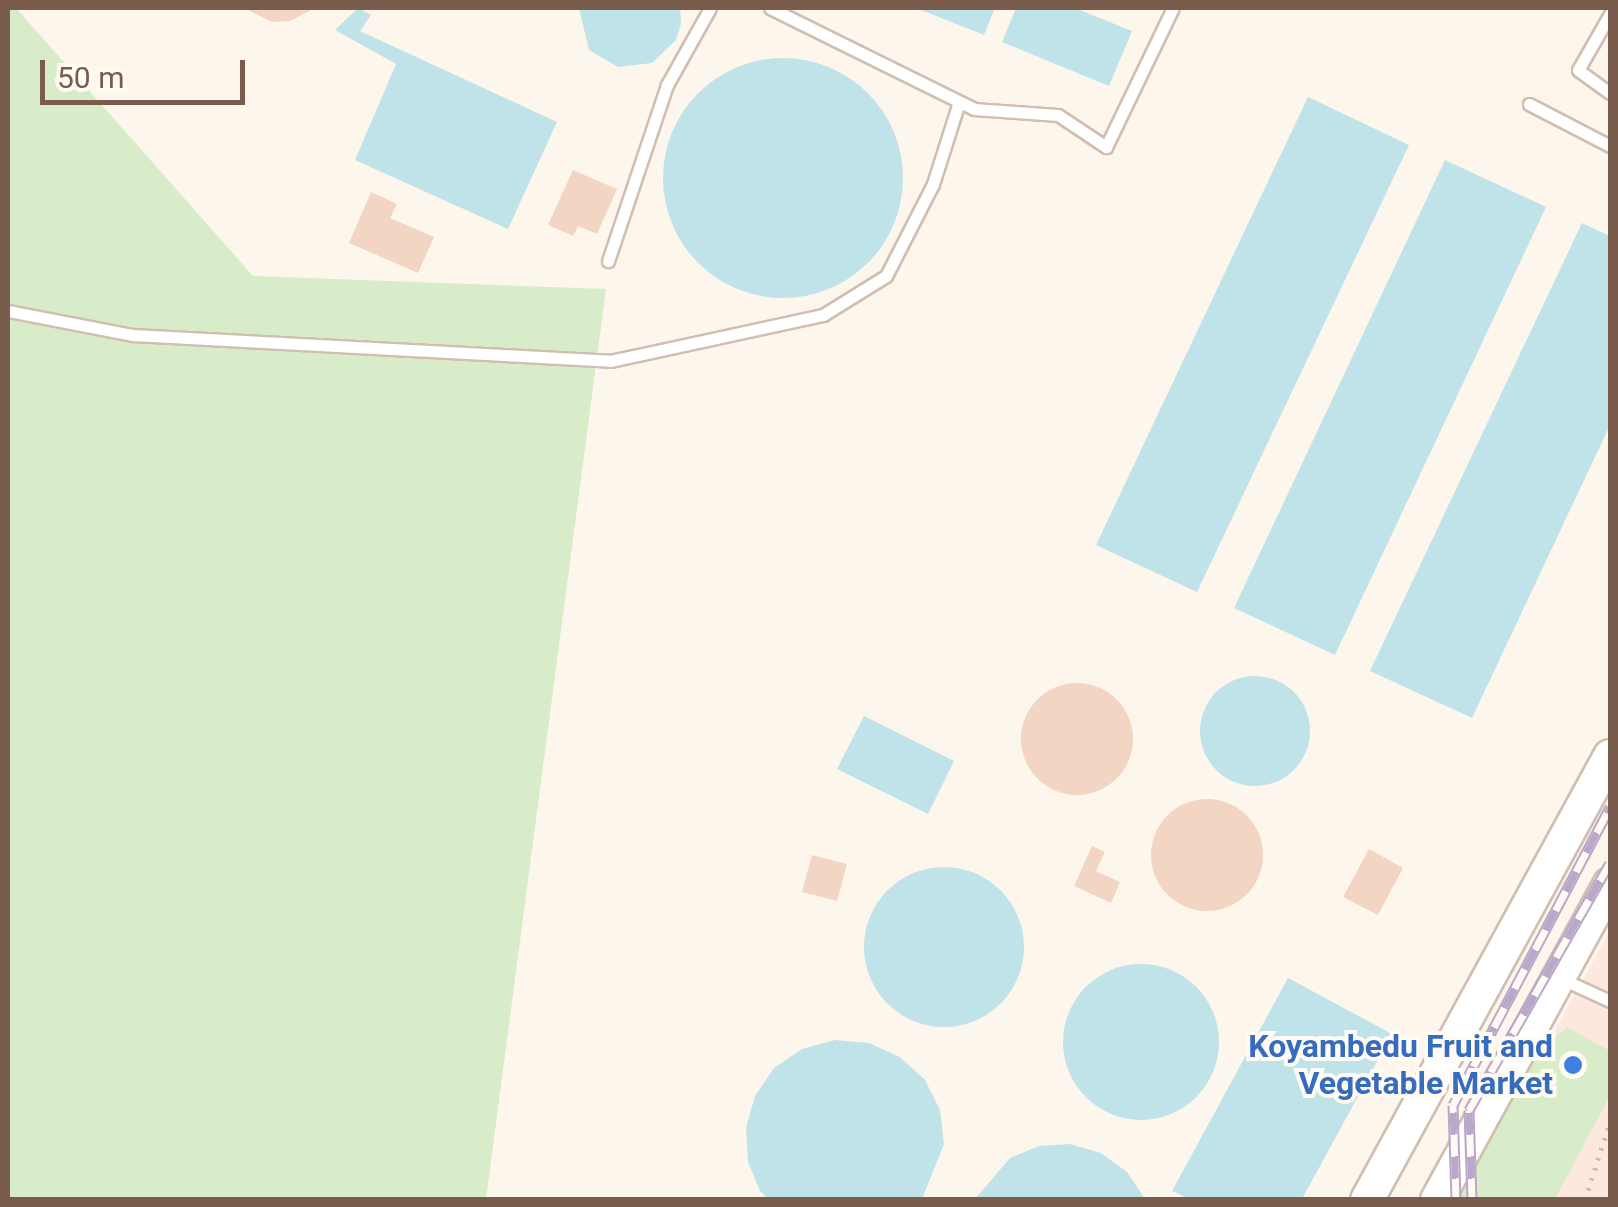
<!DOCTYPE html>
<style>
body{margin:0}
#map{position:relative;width:1618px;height:1207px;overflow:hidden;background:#fdf6ec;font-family:Roboto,sans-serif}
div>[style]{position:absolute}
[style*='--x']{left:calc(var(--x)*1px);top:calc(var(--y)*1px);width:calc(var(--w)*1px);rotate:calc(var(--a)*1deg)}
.commercial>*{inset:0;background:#fde8e0}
.green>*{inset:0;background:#d8ecc9}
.water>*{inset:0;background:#bfe3e8}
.round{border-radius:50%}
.building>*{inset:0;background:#f3d5c3}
.path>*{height:5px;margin-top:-2.5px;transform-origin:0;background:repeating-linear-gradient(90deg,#d9b8a5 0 2.5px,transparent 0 10.5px)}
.roads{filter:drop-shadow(2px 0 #d1beb0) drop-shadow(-2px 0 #d1beb0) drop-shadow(0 2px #d1beb0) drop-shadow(0 -2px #d1beb0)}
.service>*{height:11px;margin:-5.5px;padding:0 5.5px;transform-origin:5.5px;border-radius:5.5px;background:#fff}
.secondary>*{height:32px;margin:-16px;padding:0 16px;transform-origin:16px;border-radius:16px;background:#fff}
.rail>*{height:11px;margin-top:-5.5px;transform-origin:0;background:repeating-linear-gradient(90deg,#fffaf3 0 22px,#b9a8c9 0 44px);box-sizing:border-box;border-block:2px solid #b9a8c9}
.dots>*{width:28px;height:28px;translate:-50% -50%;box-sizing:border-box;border:5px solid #fffaf3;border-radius:50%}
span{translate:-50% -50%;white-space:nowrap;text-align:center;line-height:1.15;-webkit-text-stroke:8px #fffaf3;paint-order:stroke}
.shop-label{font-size:32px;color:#366cbe;font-weight:700}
.right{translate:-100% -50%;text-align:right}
.frame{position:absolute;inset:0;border:10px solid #7a5c4d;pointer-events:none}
.scale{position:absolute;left:40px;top:60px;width:205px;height:45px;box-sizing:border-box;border:5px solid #7a5c4d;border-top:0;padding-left:12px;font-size:30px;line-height:35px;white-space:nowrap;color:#7a5c4d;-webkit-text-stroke:8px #fffaf3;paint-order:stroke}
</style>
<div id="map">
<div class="commercial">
<i style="clip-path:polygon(1610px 931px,1610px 1199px,1461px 1199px)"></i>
</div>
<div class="green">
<i style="clip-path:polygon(8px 8px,16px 8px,253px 276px,606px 289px,486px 1199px,8px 1199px)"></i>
<i style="clip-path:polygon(1567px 1027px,1610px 1051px,1610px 1096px,1555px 1199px,1427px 1200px,1469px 1110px)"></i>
</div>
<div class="water">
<i style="clip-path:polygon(358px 8px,371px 15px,360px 31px,557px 122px,508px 229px,355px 160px,396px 64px,335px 30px)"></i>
<i style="clip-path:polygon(579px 8px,680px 8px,681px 24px,676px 40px,652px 63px,618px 67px,589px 50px)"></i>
<i style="clip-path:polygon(916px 8px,995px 8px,984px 35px)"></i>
<i style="clip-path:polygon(1016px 8px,1075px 8px,1132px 31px,1109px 86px,1002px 42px)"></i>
<i class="round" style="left:663px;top:58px;width:240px;height:240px"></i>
<i style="clip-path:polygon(1308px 97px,1409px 145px,1197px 592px,1096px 545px)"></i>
<i style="clip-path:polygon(1445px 160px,1546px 207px,1335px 655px,1234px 608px)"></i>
<i style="clip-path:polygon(1582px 223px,1610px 236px,1610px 425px,1472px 718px,1370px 671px)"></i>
<i class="round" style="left:1200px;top:676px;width:110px;height:110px"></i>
<i style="clip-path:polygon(864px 716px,954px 761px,928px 814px,837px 769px)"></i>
<i class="round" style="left:864px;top:867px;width:160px;height:160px"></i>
<i class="round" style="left:1063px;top:964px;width:156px;height:156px"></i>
<i style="clip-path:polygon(1288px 978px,1392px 1034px,1302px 1199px,1189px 1199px,1172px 1191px)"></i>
<i style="clip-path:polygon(835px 1040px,869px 1043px,900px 1057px,925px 1080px,940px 1110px,944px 1144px,922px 1199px,768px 1199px,760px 1191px,748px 1162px,746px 1128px,755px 1096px,774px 1068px,802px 1049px)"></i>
<i style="clip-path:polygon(1070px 1144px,1101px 1153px,1127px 1172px,1145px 1199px,975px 1199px,1010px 1158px,1039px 1146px)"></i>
</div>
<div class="building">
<i style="clip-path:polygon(244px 8px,315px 8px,290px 21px,272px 22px)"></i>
<i style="clip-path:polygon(573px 170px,617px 189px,597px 234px,578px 226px,573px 236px,548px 225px)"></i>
<i style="clip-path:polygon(371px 192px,397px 204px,390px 218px,434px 237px,418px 273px,349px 243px)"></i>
<i class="round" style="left:1021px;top:683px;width:112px;height:112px"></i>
<i class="round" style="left:1151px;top:799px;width:112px;height:112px"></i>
<i style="clip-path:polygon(1092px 846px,1105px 852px,1096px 871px,1120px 882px,1111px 903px,1074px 886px)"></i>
<i style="clip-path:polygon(1369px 849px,1403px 868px,1378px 915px,1343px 897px)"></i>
<i style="clip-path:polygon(812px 855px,847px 864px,837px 901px,802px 892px)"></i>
</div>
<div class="path">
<i style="--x:1585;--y:1200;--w:82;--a:-72.2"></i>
</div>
<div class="roads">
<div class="service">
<i style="--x:770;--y:8;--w:228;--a:26.3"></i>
<i style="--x:974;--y:109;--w:84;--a:4.1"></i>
<i style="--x:1058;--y:115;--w:58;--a:33.7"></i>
<i style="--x:1106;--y:147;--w:154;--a:-64.3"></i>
<i style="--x:1610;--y:14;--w:64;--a:119.7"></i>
<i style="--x:1578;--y:70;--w:39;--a:36"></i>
<i style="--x:1529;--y:104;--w:91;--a:27.4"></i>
<i style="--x:608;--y:261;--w:186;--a:-71.5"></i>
<i style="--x:667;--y:85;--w:88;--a:-60.8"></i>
<i style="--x:8;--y:311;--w:127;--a:10.9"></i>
<i style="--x:133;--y:335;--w:478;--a:3.1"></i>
<i style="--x:610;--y:361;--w:218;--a:-12.2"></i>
<i style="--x:823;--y:315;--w:74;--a:-31.8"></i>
<i style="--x:886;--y:276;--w:103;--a:-62.9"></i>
<i style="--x:933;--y:184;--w:86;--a:-72.4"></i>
<i style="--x:1560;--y:978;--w:55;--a:24.7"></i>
</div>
<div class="secondary">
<i style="--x:1367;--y:1200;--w:506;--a:-61.31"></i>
<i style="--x:1437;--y:1200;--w:360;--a:-61.3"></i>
</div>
</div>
<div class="rail">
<i style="--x:1456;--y:1200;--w:95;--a:-91.8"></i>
<i style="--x:1453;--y:1105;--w:337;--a:-62.2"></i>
<i style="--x:1472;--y:1200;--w:90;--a:-91.9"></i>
<i style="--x:1469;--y:1110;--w:284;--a:-60.3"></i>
</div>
<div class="dots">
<i style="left:1573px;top:1065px;background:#3f7fe0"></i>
</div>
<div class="shop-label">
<span class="right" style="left:1553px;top:1065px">Koyambedu Fruit and<br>Vegetable Market</span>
</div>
<div class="frame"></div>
<div class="scale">50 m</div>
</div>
